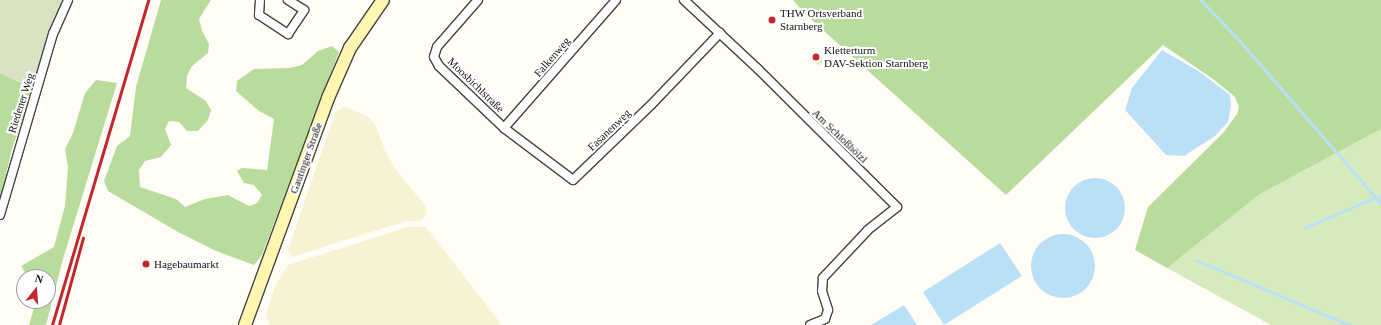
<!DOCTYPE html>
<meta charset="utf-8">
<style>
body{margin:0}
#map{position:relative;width:1381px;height:325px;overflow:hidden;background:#fffdf5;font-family:"Times New Roman",serif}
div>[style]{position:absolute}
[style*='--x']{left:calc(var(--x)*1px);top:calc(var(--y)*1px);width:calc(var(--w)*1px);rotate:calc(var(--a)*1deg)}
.farmland>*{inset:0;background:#f6f3d4}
.green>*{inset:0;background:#d5ebbd}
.forest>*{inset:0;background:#b9dc9c}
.cemetery>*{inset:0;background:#d9e3c4}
.pitch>*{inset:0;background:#e6f2cf}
.water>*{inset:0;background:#b9e0f7}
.round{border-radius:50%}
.stream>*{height:2.5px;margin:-1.25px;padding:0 1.25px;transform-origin:1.25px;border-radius:1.25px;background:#b9e0f7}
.roads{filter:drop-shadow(1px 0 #444) drop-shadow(-1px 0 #444) drop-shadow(0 1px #444) drop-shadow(0 -1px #444)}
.street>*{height:8px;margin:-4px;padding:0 4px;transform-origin:4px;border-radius:4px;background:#fff}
.secondary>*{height:12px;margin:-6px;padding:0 6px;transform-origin:6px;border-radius:6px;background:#fff6b0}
.rail>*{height:2.5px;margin:-1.25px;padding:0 1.25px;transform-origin:1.25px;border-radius:1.25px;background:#c4262e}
.dots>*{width:11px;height:11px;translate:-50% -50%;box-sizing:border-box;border:2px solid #fff;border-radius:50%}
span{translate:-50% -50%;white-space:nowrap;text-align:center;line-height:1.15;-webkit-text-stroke:4px #fff;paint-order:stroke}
.poi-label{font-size:11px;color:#111}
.left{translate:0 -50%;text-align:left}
.street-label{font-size:11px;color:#111}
.north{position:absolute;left:16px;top:269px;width:40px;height:40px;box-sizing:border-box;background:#fff;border:1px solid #a0a0a0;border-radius:50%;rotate:17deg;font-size:11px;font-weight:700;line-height:16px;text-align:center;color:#111}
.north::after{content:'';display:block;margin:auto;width:14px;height:18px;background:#c4262e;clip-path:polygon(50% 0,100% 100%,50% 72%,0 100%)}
</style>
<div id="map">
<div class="farmland">
<i style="clip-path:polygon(345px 106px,370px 118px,377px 128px,385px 151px,396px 170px,426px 207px,427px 214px,420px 221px,406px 221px,292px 257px,288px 250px,335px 113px)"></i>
<i style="clip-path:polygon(408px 227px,426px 227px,502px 325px,270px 325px,266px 315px,275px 286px,288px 265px)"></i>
</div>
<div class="green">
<i style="clip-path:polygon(1381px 129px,1381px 325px,1271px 325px,1167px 268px,1260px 194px)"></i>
</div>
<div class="forest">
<i style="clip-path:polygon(161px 0,211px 0,199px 19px,202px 31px,209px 44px,208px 53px,192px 66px,187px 76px,186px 88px,206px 101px,211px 110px,208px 120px,198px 131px,187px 131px,179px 122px,169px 121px,165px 129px,171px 145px,161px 157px,145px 161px,139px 170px,140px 187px,176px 199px,185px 207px,205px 199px,228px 195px,249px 206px,257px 203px,262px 195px,254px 185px,244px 183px,237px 171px,242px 168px,267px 170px,274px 119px,259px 111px,236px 91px,237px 81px,254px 69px,289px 68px,302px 65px,318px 51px,332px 46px,339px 52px,262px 255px,254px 265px,216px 251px,178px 232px,108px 191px,104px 181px,117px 146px,130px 136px,136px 87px)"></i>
<i style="clip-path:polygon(793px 0,1381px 0,1381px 129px,1260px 194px,1167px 268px,1135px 250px,1148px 207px,1223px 133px,1237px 114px,1239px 107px,1235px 97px,1213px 79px,1163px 45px,1006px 195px,805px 14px)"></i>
<i style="clip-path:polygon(0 73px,33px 88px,12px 149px,0 200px)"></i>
<i style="clip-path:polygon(96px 80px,117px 83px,63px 259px,46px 325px,29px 325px,36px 301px,48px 301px,48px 277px,28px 277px,21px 266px,54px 247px,65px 206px,68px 167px,65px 149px,73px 133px,85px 93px)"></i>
</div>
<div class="cemetery">
<i style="clip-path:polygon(0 0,62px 0,33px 88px,0 73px)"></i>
</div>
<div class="pitch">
<i style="clip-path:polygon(810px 54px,817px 54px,824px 61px,819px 66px,811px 60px)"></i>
</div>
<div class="water">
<i style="clip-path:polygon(1162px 50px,1200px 72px,1230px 95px,1231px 105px,1228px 122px,1215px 136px,1184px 156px,1166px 155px,1125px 110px,1132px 88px)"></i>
<i class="round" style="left:1065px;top:178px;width:60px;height:60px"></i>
<i class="round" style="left:1031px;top:234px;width:64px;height:64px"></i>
<i style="clip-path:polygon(1000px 243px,1022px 276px,944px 325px,923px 292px)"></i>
<i style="clip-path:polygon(904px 305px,917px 325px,871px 325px)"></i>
</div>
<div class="stream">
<i style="--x:1201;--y:0;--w:57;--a:46.4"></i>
<i style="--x:1240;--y:41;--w:215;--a:49"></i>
<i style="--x:1305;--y:228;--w:83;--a:-23.5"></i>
<i style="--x:1196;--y:260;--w:167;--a:22.9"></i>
</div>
<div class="roads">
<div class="street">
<i style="--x:260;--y:0;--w:15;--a:94"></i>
<i style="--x:259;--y:15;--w:35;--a:33"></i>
<i style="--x:288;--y:34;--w:29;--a:-56"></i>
<i style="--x:304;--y:10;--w:19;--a:-148"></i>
<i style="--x:478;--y:0;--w:62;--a:131.1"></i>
<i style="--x:437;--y:47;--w:10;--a:107"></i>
<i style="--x:434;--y:57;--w:10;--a:61"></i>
<i style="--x:439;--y:66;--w:90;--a:43.6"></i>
<i style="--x:504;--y:128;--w:86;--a:37"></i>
<i style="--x:573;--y:180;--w:108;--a:-43.9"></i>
<i style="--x:651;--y:105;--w:100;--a:-46.2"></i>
<i style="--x:684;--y:0;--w:101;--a:43"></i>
<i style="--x:758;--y:69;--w:196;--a:44.8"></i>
<i style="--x:897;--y:207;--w:37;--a:142"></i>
<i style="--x:868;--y:230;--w:66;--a:133.2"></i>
<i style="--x:823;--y:278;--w:13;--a:94"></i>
<i style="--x:822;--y:291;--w:20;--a:72"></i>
<i style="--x:828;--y:310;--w:9;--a:108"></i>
<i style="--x:825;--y:319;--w:16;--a:158"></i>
<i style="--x:504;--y:128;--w:170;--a:-48.8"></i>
<i style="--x:0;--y:215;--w:189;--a:-73.7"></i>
<i style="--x:53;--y:34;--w:37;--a:-66"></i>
</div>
<div class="secondary">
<i style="--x:245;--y:325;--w:242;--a:-69.9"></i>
<i style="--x:328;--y:98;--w:55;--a:-66.3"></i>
<i style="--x:350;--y:48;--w:58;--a:-55.5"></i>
</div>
</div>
<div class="rail">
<i style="--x:52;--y:325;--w:339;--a:-73.5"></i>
<i style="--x:59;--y:325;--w:90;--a:-74.6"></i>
</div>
<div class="dots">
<i style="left:772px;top:20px;background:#c4262e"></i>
<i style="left:816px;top:57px;background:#c4262e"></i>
<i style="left:146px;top:264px;background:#c4262e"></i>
</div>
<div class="poi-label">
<span class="left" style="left:780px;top:20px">THW Ortsverband<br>Starnberg</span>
<span class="left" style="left:824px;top:57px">Kletterturm<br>DAV-Sektion Starnberg</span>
<span class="left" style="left:154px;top:264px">Hagebaumarkt</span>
</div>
<div class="street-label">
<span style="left:552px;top:57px;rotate:-49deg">Falkenweg</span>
<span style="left:476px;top:85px;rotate:44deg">Moosbichlstraße</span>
<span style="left:21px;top:103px;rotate:-72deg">Riedener Weg</span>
<span style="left:609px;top:130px;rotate:-44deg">Fasanenweg</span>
<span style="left:840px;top:136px;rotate:44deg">Am Schloßhölzl</span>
<span style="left:306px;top:158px;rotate:-70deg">Gautinger Straße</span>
</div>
<div class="north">N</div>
</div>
